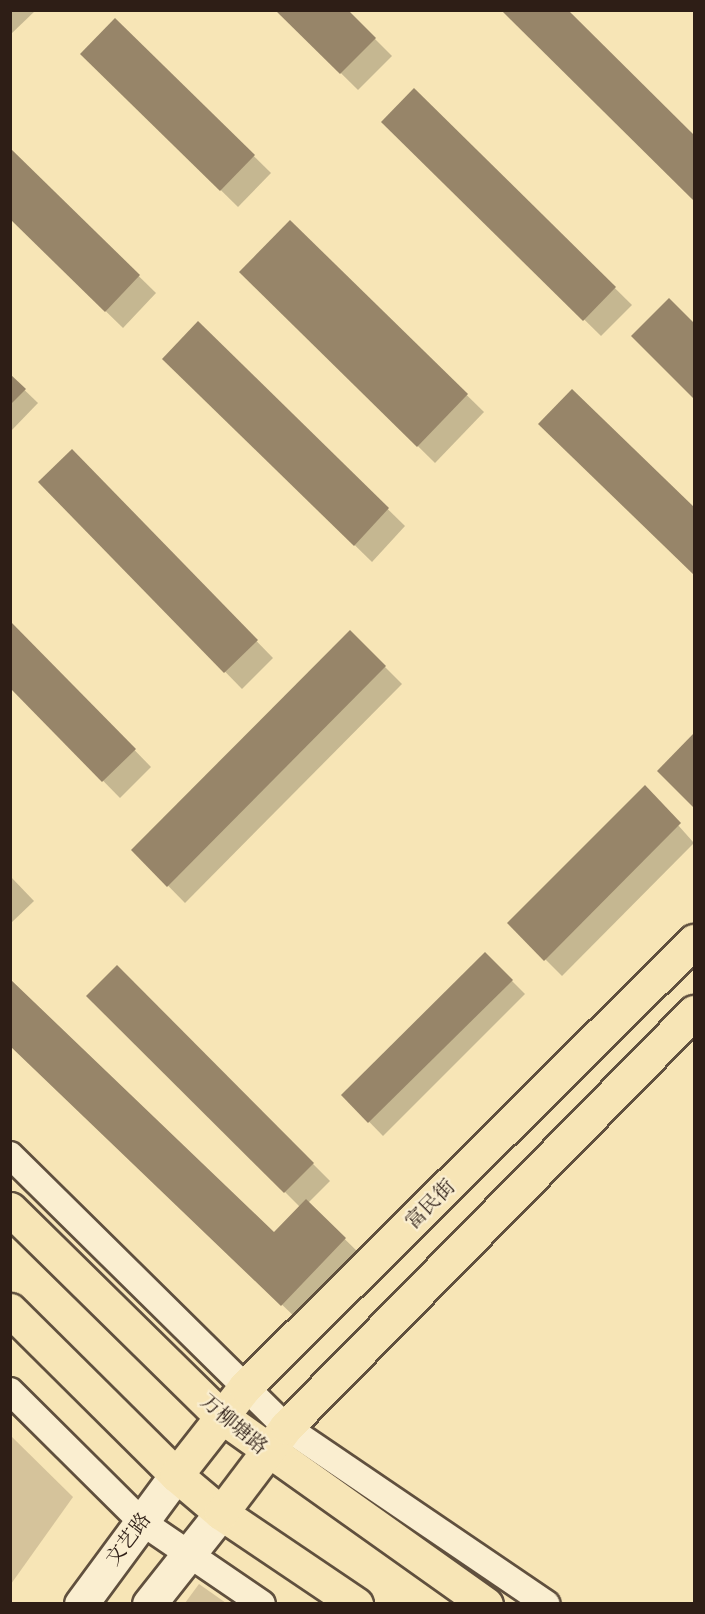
<!DOCTYPE html>
<meta charset="utf-8">
<style>
body{margin:0}
#map{position:relative;width:705px;height:1614px;overflow:hidden;background:#f7e5b6;font-family:"Libre Caslon Text","Noto Serif SC",serif}
div>[style]{position:absolute}
[style*='--x']{left:calc(var(--x)*1px);top:calc(var(--y)*1px);width:calc(var(--w)*1px);rotate:calc(var(--a)*1deg)}
.green>*{inset:0;background:#d5c39b}
.shadow>*{inset:0;background:#0003}
.building>*{inset:0;background:#978569}
.roads{filter:drop-shadow(2px 0 #60503e) drop-shadow(-2px 0 #60503e) drop-shadow(0 2px #60503e) drop-shadow(0 -2px #60503e)}
.street>*{height:26px;margin:-13px;padding:0 13px;transform-origin:13px;border-radius:13px;background:#faeed0}
.secondary>*{height:33px;margin:-16.5px;padding:0 16.5px;transform-origin:16.5px;border-radius:16.5px;background:#faeed0}
.primary>*{height:33px;margin:-16.5px;padding:0 16.5px;transform-origin:16.5px;border-radius:16.5px;background:#f7e5b6}
span{translate:-50% -50%;white-space:nowrap;text-align:center;line-height:1.15;-webkit-text-stroke:4.5px #faeed0;paint-order:stroke}
.street-label{font-size:20px;color:#2e1e16}
.frame{position:absolute;inset:0;border:12px solid #2e1e16;pointer-events:none}
</style>
<div id="map">
<div class="green">
<i style="clip-path:polygon(11px 1436px,73px 1497px,11px 1584px)"></i>
<i style="clip-path:polygon(199px 1584px,226px 1603px,185px 1603px)"></i>
</div>
<div class="shadow">
<i style="clip-path:polygon(10px 10px,36px 10px,10px 35px)"></i>
<i style="clip-path:polygon(277px 10px,375px 39px,392px 56px,358px 90px)"></i>
<i style="clip-path:polygon(503px 10px,566px 10px,694px 137px,694px 199px)"></i>
<i style="clip-path:polygon(115px 20px,271px 173px,238px 207px,82px 54px)"></i>
<i style="clip-path:polygon(414px 90px,632px 305px,601px 336px,383px 122px)"></i>
<i style="clip-path:polygon(10px 150px,156px 293px,123px 328px,10px 218px)"></i>
<i style="clip-path:polygon(290px 222px,484px 412px,435px 463px,241px 272px)"></i>
<i style="clip-path:polygon(669px 300px,694px 325px,694px 397px,650px 353px)"></i>
<i style="clip-path:polygon(198px 323px,405px 526px,372px 562px,164px 359px)"></i>
<i style="clip-path:polygon(10px 376px,38px 403px,10px 432px)"></i>
<i style="clip-path:polygon(572px 391px,694px 509px,694px 574px,557px 441px)"></i>
<i style="clip-path:polygon(89px 468px,273px 658px,242px 689px,40px 482px)"></i>
<i style="clip-path:polygon(10px 622px,151px 767px,120px 798px,10px 686px)"></i>
<i style="clip-path:polygon(350px 632px,402px 684px,185px 903px,133px 850px)"></i>
<i style="clip-path:polygon(694px 735px,694px 806px,659px 771px)"></i>
<i style="clip-path:polygon(645px 788px,694px 843px,562px 976px,509px 923px)"></i>
<i style="clip-path:polygon(10px 876px,34px 901px,10px 924px)"></i>
<i style="clip-path:polygon(485px 954px,525px 994px,383px 1136px,343px 1095px)"></i>
<i style="clip-path:polygon(117px 967px,330px 1181px,308px 1203px,362px 1256px,299px 1321px,10px 1044px,274px 1235px,300px 1207px,89px 996px)"></i>
</div>
<div class="building">
<i style="clip-path:polygon(275px 10px,348px 10px,376px 38px,340px 74px)"></i>
<i style="clip-path:polygon(501px 10px,568px 10px,694px 135px,694px 201px)"></i>
<i style="clip-path:polygon(115px 18px,255px 155px,220px 191px,80px 54px)"></i>
<i style="clip-path:polygon(414px 88px,616px 287px,583px 321px,381px 122px)"></i>
<i style="clip-path:polygon(10px 148px,140px 275px,105px 312px,10px 219px)"></i>
<i style="clip-path:polygon(290px 220px,468px 394px,417px 447px,239px 272px)"></i>
<i style="clip-path:polygon(669px 298px,694px 323px,694px 399px,631px 336px)"></i>
<i style="clip-path:polygon(198px 321px,389px 508px,354px 546px,162px 359px)"></i>
<i style="clip-path:polygon(10px 374px,26px 389px,10px 405px)"></i>
<i style="clip-path:polygon(572px 389px,694px 507px,694px 575px,538px 424px)"></i>
<i style="clip-path:polygon(72px 449px,258px 640px,224px 673px,38px 482px)"></i>
<i style="clip-path:polygon(10px 621px,136px 749px,102px 782px,10px 688px)"></i>
<i style="clip-path:polygon(350px 630px,386px 666px,167px 887px,131px 850px)"></i>
<i style="clip-path:polygon(694px 733px,694px 808px,657px 771px)"></i>
<i style="clip-path:polygon(645px 785px,681px 823px,544px 961px,507px 923px)"></i>
<i style="clip-path:polygon(485px 952px,513px 980px,368px 1123px,341px 1095px)"></i>
<i style="clip-path:polygon(117px 965px,314px 1163px,284px 1193px,86px 996px)"></i>
<i style="clip-path:polygon(10px 979px,274px 1232px,306px 1199px,346px 1238px,281px 1306px,10px 1046px)"></i>
</div>
<div class="roads">
<div class="street">
<i style="--x:10;--y:1155;--w:388;--a:44.6"></i>
<i style="--x:286;--y:1427;--w:315;--a:34.2"></i>
<i style="--x:10;--y:1391;--w:186;--a:44.8"></i>
<i style="--x:142;--y:1522;--w:145;--a:34.3"></i>
</div>
<div class="secondary">
<i style="--x:81;--y:1604;--w:160;--a:-53.6"></i>
<i style="--x:149;--y:1604;--w:116;--a:-51.6"></i>
</div>
<div class="primary">
<i style="--x:10;--y:1209;--w:296;--a:44.5"></i>
<i style="--x:221;--y:1416;--w:325;--a:35.4"></i>
<i style="--x:10;--y:1310;--w:234;--a:44.8"></i>
<i style="--x:176;--y:1475;--w:59;--a:40.2"></i>
<i style="--x:221;--y:1513;--w:163;--a:34"></i>
<i style="--x:176;--y:1475;--w:112;--a:-51.9"></i>
<i style="--x:245;--y:1387;--w:633;--a:-44.81"></i>
<i style="--x:221;--y:1513;--w:108;--a:-52.9"></i>
<i style="--x:286;--y:1427;--w:582;--a:-45.49"></i>
</div>
</div>
<div class="street-label">
<span style="left:430px;top:1204px;rotate:-45deg">富民街</span>
<span style="left:234px;top:1424px;rotate:40deg">万柳塘路</span>
<span style="left:128px;top:1539px;rotate:-53deg">文艺路</span>
</div>
<div class="frame"></div>
</div>
